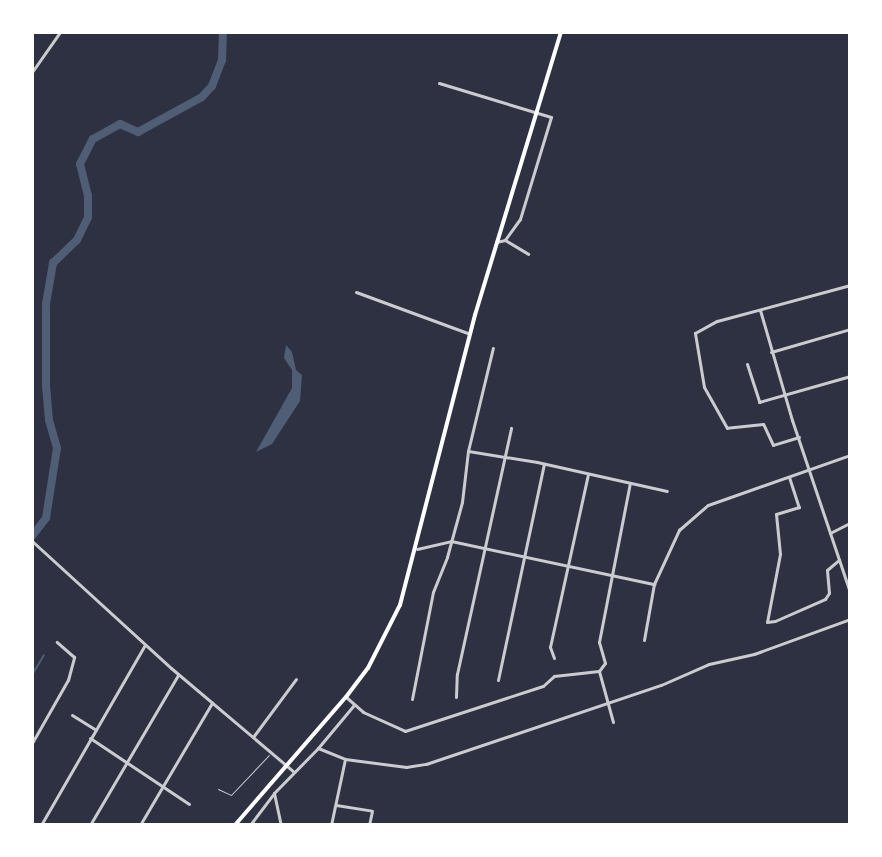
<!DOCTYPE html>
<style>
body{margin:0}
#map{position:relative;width:882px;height:857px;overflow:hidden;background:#2d3142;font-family:"Open Sans",sans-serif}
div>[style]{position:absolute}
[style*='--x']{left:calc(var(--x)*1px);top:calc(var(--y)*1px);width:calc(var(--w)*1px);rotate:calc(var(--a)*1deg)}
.water>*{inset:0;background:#4f5d75}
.stream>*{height:2px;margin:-1px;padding:0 1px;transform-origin:1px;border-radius:1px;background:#4f5d75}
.river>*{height:8px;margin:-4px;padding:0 4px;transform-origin:4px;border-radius:4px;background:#4f5d75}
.service>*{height:1px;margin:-0.5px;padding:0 0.5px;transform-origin:0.5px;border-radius:0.5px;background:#caccd0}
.minor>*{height:3px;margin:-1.5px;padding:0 1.5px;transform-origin:1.5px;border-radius:1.5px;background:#caccd0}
.tertiary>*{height:3px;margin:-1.5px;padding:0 1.5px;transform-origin:1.5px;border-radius:1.5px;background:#caccd0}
.primary>*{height:4px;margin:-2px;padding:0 2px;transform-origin:2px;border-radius:2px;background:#fff}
span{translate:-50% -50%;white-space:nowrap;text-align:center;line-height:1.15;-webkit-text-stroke:7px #fff;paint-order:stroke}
.frame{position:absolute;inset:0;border:34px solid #fff;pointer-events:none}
</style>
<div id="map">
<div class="water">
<i style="clip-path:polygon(286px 345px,292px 352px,296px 370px,302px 375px,300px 401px,272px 444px,256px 452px,292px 388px,292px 370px,284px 358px)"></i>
</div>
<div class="stream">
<i style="--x:32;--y:675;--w:23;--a:-59"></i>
</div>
<div class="river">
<i style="--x:32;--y:536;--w:23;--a:-52"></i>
<i style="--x:46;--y:518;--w:71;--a:-81.1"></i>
<i style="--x:57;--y:448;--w:29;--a:-106"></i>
<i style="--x:49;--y:420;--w:34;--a:-95"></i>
<i style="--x:46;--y:386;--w:82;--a:-90"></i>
<i style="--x:46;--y:304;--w:42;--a:-80.3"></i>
<i style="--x:53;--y:263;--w:33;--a:-44"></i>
<i style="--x:77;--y:240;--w:25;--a:-64"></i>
<i style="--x:88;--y:217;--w:21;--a:-90"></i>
<i style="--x:88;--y:196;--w:33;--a:-104"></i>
<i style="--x:80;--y:164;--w:28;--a:-63"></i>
<i style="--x:93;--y:139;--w:31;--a:-29"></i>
<i style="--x:120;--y:124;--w:20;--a:24"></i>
<i style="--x:138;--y:132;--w:73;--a:-28.7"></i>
<i style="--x:202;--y:97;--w:15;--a:-48"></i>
<i style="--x:212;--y:86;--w:28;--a:-69"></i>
<i style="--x:222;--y:60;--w:28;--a:-88"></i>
</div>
<div class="service">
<i style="--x:218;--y:789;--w:14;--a:25"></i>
<i style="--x:231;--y:795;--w:55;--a:-46.5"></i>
</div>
<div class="minor">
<i style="--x:32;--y:72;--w:49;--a:-55"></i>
<i style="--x:439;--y:83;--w:117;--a:16.9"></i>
<i style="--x:551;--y:117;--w:107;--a:106.9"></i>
<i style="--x:520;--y:219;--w:26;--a:126"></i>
<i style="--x:505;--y:240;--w:9;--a:167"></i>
<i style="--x:505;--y:240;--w:27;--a:31"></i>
<i style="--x:356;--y:292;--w:121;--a:20.2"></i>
<i style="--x:760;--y:310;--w:115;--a:73.8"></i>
<i style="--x:792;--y:420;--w:182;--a:71.4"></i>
<i style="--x:771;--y:352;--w:82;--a:-16.2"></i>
<i style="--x:747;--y:364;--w:40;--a:72"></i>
<i style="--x:759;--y:402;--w:95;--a:-15.9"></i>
<i style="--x:799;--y:437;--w:27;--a:163"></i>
<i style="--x:773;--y:445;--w:23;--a:-115"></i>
<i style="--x:763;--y:424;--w:36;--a:174"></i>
<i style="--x:727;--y:428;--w:47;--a:-119.3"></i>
<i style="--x:704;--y:387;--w:55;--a:-99.5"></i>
<i style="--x:695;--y:333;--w:25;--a:-29"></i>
<i style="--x:717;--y:321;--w:138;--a:-15.1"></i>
<i style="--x:468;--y:451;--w:70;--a:9.1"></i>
<i style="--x:537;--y:462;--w:133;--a:12.6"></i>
<i style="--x:789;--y:477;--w:32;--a:72"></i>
<i style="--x:799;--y:507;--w:24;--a:163"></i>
<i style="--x:776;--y:514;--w:40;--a:84.3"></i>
<i style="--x:780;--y:554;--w:69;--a:100.8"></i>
<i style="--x:767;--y:622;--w:8;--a:-7"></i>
<i style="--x:775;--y:621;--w:55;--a:-23.7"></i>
<i style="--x:825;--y:599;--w:7;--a:-56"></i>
<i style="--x:829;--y:593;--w:23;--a:-95"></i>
<i style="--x:827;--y:570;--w:16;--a:-40"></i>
<i style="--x:830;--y:533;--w:22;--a:-27"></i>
<i style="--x:32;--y:541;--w:188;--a:42.4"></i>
<i style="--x:171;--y:668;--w:160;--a:40.2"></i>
<i style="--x:644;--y:640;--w:57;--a:-79.9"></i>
<i style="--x:554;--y:658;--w:12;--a:-110"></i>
<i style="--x:550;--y:647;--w:177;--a:-77.6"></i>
<i style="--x:498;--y:680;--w:221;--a:-78"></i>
<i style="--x:346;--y:697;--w:23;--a:41"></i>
<i style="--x:363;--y:712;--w:46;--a:24.3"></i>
<i style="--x:405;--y:731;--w:145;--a:-18.1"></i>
<i style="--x:543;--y:686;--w:15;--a:-42"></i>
<i style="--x:554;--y:676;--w:45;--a:-6.3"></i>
<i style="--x:456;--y:697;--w:23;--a:-88"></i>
<i style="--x:457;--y:674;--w:252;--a:-77.6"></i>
<i style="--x:412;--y:699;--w:109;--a:-78.9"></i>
<i style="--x:433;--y:592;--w:38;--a:-68"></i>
<i style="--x:447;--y:557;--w:57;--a:-74.7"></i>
<i style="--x:462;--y:502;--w:51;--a:-83.3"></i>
<i style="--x:468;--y:451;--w:106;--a:-76.4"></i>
<i style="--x:72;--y:715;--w:28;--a:32"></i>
<i style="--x:613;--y:722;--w:53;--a:-105.4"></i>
<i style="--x:599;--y:671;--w:10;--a:-53"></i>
<i style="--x:605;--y:663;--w:22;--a:-106"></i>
<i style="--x:599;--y:642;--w:162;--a:-79"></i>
<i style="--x:253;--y:737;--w:72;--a:-53.4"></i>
<i style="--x:90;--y:738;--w:119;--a:33.7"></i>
<i style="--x:32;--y:743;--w:73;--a:-60.3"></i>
<i style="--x:68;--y:680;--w:24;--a:-75"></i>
<i style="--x:74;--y:657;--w:23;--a:-139"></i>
<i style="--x:318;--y:748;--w:56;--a:-50.1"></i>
<i style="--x:274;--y:793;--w:33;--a:78"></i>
<i style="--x:336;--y:805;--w:36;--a:9"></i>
<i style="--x:372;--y:811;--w:14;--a:102"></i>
<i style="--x:41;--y:825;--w:208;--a:-60"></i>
<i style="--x:90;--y:825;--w:174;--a:-59.6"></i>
<i style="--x:140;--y:825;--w:142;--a:-59.5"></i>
<i style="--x:250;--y:825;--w:40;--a:-53"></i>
<i style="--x:274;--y:793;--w:63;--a:-45.6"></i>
<i style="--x:318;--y:748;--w:29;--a:22"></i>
<i style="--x:345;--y:759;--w:62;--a:7.5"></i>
<i style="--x:406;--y:767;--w:20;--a:-9"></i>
<i style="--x:426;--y:764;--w:248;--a:-18.6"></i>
<i style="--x:661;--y:685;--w:52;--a:-23.6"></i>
<i style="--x:709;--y:664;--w:46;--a:-12.5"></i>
<i style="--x:754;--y:654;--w:102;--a:-20"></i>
<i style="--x:331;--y:825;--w:67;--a:-78"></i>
</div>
<div class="tertiary">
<i style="--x:417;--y:549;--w:35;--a:-13"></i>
<i style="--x:451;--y:541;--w:208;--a:12"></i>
<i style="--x:654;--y:584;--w:60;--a:-65.2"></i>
<i style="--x:679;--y:530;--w:38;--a:-41"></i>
<i style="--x:708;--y:505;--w:151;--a:-19.4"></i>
</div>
<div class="primary">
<i style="--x:235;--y:825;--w:169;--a:-49.1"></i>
<i style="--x:346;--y:697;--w:36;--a:-53"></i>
<i style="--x:368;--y:668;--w:71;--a:-63.1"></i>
<i style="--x:400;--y:605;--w:300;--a:-75.5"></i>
<i style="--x:475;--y:315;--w:296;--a:-73.1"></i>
</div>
<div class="frame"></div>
</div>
